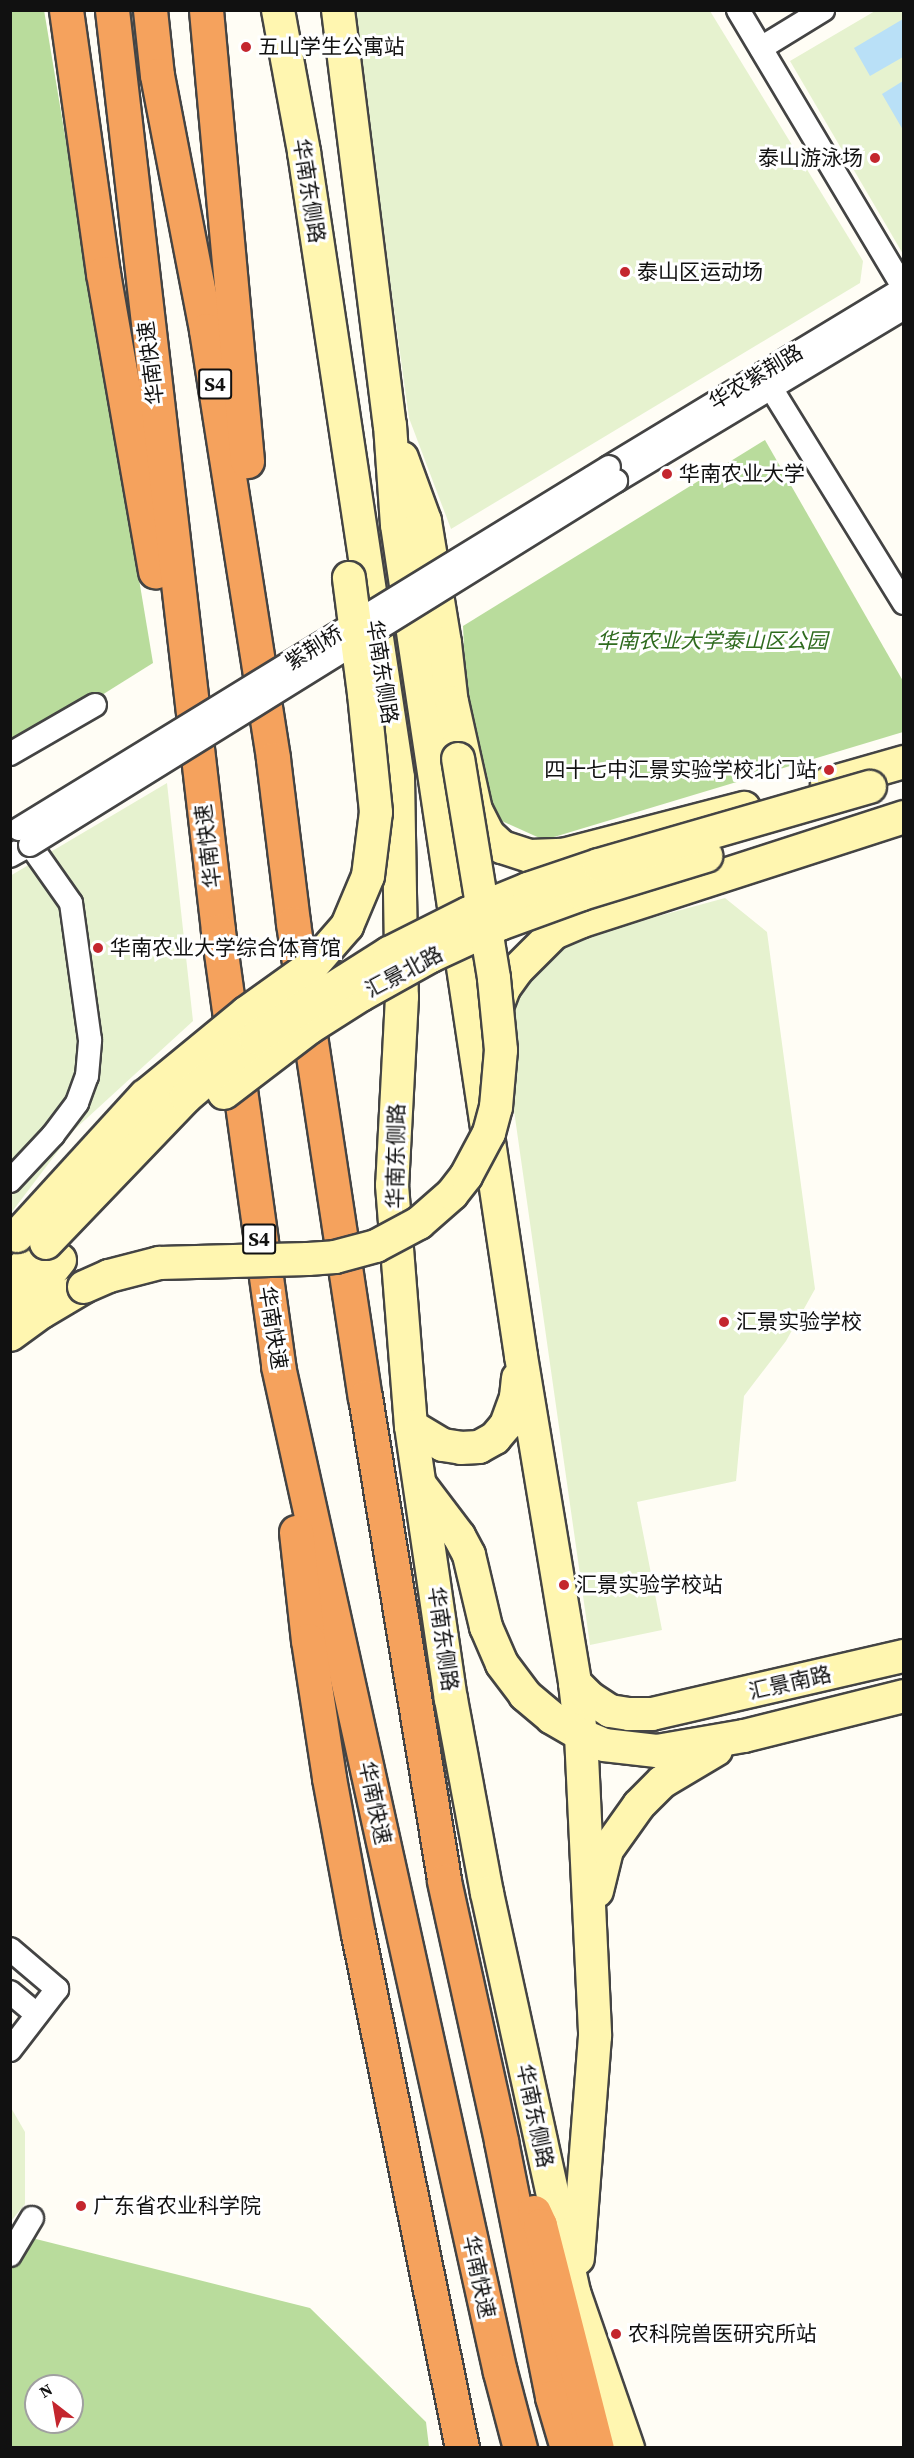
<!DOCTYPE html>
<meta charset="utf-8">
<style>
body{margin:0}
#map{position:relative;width:914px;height:2458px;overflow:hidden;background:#fffdf5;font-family:"Source Serif 4","Noto Sans SC",serif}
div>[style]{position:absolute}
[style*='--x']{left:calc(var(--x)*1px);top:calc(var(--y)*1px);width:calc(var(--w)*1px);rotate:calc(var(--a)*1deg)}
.forest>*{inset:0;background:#b9dc9c}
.pitch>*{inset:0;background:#e6f2cf}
.water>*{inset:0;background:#b9e0f7}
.roads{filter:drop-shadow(2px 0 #444) drop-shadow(-2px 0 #444) drop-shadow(0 2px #444) drop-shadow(0 -2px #444)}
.street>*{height:22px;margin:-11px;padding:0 11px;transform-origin:11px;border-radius:11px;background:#fff}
.secondary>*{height:32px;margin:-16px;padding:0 16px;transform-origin:16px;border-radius:16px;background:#fff6b0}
.highway>*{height:33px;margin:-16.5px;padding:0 16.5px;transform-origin:16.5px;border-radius:16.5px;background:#f5a25d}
.bridges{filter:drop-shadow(2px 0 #444) drop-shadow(-2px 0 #444) drop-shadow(0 2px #444) drop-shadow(0 -2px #444)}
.street-bridge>*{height:22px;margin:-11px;padding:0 11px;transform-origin:11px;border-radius:11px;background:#fff}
.secondary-bridge>*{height:32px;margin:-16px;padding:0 16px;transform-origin:16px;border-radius:16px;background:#fff6b0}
.dots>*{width:16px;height:16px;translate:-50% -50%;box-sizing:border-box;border:3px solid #fff;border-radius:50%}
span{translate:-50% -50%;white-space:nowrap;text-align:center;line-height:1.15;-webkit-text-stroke:6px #fff;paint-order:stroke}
.shield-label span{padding:2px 4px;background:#fff;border:2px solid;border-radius:4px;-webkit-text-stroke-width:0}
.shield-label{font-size:20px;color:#111;font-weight:700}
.poi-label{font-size:21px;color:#111}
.left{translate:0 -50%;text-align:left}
.right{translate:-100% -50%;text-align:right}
.street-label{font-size:21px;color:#111}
.park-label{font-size:21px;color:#2f6b1f;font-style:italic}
.frame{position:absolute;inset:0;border:12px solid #111;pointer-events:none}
.north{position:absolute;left:24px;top:2374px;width:60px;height:60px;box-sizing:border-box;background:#fff;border:2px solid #a0a0a0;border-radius:50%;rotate:329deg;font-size:16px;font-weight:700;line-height:24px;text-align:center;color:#111}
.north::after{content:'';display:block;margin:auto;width:21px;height:27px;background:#c4262e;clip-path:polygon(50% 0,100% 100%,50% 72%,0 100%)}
</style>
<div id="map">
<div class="forest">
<i style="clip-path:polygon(44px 10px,153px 663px,11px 752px,10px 11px)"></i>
<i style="clip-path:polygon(765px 440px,903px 681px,903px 732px,544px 840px,495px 818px,470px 773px,463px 626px)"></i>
<i style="clip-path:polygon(evenodd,28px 2237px,310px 2308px,426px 2422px,429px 2447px,11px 2448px,11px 2269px,28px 2237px,36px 2386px,72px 2386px,72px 2422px,36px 2422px,36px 2386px)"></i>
</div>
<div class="pitch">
<i style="clip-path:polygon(353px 11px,710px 11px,863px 261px,860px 283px,451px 529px,409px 418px)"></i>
<i style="clip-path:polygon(875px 11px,903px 11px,903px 254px,790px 61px)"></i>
<i style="clip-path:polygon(167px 783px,193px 1021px,74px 1130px,11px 1213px,10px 876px)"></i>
<i style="clip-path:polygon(725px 898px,767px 932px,815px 1289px,786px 1341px,744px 1396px,736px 1481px,637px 1502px,662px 1630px,590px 1645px,501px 1019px,531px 970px,558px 948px,600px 932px)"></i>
<i style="clip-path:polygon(10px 2106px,25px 2132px,25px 2204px,11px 2221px)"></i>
</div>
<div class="water">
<i style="clip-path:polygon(903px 19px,903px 57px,870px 76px,854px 48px)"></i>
<i style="clip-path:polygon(903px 81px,903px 130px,882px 94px)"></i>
</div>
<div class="roads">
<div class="street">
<i style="--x:738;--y:10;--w:324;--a:59.2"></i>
<i style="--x:761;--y:48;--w:73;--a:-31.5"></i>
<i style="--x:763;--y:375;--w:268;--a:58.3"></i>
<i style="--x:609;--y:467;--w:345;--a:-31.2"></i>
<i style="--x:616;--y:481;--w:336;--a:-31"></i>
<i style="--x:10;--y:754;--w:98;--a:-30"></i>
<i style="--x:10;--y:856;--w:23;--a:-29"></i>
<i style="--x:10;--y:1181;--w:63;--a:-46.9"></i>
<i style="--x:53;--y:1135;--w:40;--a:-53"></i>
<i style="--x:77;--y:1103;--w:29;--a:-70"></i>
<i style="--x:87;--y:1076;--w:36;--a:-85"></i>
<i style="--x:90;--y:1040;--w:138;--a:-97.9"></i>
<i style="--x:71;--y:903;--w:90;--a:-125.1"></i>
<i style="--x:10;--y:1949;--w:62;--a:40.4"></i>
<i style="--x:57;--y:1989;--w:77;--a:127.6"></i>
<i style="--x:10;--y:1992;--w:35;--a:40"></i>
<i style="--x:10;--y:2255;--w:43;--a:-59.3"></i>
</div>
<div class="secondary">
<i style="--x:278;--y:10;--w:144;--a:79.6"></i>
<i style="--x:304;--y:152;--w:633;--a:81.46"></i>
<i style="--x:398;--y:778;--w:219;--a:89"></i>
<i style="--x:402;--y:997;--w:188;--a:93"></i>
<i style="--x:392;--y:1185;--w:242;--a:85.5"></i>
<i style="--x:411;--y:1426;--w:276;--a:81.7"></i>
<i style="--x:451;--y:1699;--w:197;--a:79.5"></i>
<i style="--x:487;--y:1893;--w:412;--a:77.7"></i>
<i style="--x:575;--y:2295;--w:162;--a:70.9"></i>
<i style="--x:338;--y:10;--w:418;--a:82.9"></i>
<i style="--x:390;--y:425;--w:100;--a:86"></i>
<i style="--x:397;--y:525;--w:840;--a:81.51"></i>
<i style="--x:521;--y:1356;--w:331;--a:80.6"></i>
<i style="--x:575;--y:1683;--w:52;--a:83.4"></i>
<i style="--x:581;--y:1735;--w:301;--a:87.3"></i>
<i style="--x:595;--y:2036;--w:223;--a:94.4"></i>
<i style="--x:402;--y:458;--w:67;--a:69.9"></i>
<i style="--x:425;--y:521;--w:124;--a:80.7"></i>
<i style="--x:445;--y:643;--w:80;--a:83.5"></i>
<i style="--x:452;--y:702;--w:111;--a:77.5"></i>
<i style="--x:476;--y:810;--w:28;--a:63"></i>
<i style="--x:489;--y:835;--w:18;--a:43"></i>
<i style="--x:502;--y:847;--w:29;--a:18"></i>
<i style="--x:530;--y:856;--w:33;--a:-2"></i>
<i style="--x:563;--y:855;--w:187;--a:-14.6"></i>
<i style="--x:827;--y:784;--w:80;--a:-15.9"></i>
<i style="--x:493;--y:1017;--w:31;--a:-69"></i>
<i style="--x:504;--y:988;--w:22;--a:-54"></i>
<i style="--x:517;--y:970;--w:52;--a:-45"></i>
<i style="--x:554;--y:933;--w:30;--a:-23"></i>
<i style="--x:582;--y:921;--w:338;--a:-17.9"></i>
<i style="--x:10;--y:1281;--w:52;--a:-46.5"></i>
<i style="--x:11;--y:1322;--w:79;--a:-51.7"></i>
<i style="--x:10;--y:1335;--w:39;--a:-36"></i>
<i style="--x:42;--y:1312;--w:49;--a:-30.8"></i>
<i style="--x:411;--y:1426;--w:37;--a:31"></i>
<i style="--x:443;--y:1445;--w:18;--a:9"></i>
<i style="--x:461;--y:1448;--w:18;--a:-3"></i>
<i style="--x:479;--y:1447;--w:18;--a:-29"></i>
<i style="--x:495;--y:1438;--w:17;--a:-50"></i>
<i style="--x:506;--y:1425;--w:30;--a:-70"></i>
<i style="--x:516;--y:1397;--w:19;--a:-84"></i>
<i style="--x:421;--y:1486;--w:63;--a:52.8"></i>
<i style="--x:459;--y:1536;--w:21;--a:62"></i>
<i style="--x:469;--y:1555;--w:74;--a:76.7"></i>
<i style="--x:486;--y:1627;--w:40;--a:66.6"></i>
<i style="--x:502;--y:1664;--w:39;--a:53"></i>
<i style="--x:525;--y:1695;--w:35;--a:40"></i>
<i style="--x:552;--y:1718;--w:34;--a:30"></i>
<i style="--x:581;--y:1735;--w:25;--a:23"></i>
<i style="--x:604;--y:1745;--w:53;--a:6.5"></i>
<i style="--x:657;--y:1751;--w:88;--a:-9.8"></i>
<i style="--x:744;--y:1736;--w:165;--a:-14"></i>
<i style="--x:575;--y:1683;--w:21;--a:45"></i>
<i style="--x:590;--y:1698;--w:24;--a:33"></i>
<i style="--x:610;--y:1711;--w:19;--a:9"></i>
<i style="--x:629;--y:1714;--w:23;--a:0"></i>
<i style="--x:652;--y:1714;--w:259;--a:-13"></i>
<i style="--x:597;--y:1891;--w:42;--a:-76.3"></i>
<i style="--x:607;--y:1850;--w:55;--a:-54.6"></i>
<i style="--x:639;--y:1805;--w:33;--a:-45"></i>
<i style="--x:662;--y:1782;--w:63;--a:-30.7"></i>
</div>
<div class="highway">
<i style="--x:66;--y:10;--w:266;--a:82"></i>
<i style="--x:103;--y:273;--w:303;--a:80.1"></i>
<i style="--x:112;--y:10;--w:927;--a:83.43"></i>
<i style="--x:218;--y:931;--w:439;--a:82.1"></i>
<i style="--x:278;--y:1366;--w:1030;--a:77.56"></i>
<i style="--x:500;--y:2372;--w:79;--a:75.3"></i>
<i style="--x:150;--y:10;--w:65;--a:83.9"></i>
<i style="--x:157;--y:75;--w:260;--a:79.1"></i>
<i style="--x:206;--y:330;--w:434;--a:81.1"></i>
<i style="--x:273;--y:759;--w:165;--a:83"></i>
<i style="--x:293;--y:923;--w:479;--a:81.4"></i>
<i style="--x:365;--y:1397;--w:490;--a:80.7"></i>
<i style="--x:444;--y:1881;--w:266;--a:77.6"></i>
<i style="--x:501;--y:2141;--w:261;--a:78.7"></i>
<i style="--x:552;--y:2397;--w:53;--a:73.6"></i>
<i style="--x:206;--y:10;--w:453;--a:84.8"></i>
<i style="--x:296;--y:1532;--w:109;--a:83.7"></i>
<i style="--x:308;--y:1640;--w:140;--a:81.3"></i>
<i style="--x:329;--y:1778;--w:159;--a:79.5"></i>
<i style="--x:358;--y:1934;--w:524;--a:78.56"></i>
<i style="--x:534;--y:2212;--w:14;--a:65"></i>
<i style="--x:540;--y:2225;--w:230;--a:75.7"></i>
</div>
</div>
<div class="bridges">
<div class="street-bridge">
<i style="--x:19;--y:829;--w:692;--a:-31.53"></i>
<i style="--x:30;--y:845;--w:690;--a:-31.85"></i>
</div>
<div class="secondary-bridge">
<i style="--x:224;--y:1093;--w:107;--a:-37.4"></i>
<i style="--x:309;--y:1028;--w:62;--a:-32.4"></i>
<i style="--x:361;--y:995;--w:80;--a:-29.1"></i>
<i style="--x:431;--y:956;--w:76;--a:-24.9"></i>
<i style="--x:500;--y:924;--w:87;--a:-20.1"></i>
<i style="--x:582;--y:894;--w:130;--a:-17"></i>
<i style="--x:17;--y:1236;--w:190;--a:-47.6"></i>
<i style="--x:145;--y:1096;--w:131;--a:-39.4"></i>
<i style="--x:246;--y:1013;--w:82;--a:-35.6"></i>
<i style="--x:313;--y:965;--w:52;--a:-48.9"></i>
<i style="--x:347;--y:926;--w:54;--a:-67.2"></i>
<i style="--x:368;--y:876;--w:64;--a:-82.9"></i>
<i style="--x:376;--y:812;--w:119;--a:-95.8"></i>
<i style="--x:364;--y:694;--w:117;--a:-97.4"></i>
<i style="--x:46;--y:1243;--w:202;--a:-46.2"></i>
<i style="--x:186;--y:1097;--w:91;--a:-40.5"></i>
<i style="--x:255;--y:1038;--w:159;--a:-32.4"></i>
<i style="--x:389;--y:953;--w:89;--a:-26.6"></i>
<i style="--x:469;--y:913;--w:64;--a:-22.1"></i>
<i style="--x:528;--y:889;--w:75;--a:-18.7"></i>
<i style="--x:599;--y:865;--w:282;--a:-16.1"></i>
<i style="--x:84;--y:1287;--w:27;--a:-24"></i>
<i style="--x:109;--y:1276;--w:52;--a:-14.6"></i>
<i style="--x:159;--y:1263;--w:149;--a:-1.5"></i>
<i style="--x:308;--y:1259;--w:27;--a:-4"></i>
<i style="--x:335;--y:1257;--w:42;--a:-15"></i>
<i style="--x:376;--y:1246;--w:49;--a:-28.1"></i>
<i style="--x:419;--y:1223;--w:44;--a:-41.3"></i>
<i style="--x:452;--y:1194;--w:23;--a:-52"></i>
<i style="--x:466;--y:1176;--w:49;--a:-61.9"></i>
<i style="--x:489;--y:1133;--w:27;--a:-75"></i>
<i style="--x:496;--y:1107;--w:57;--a:-85"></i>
<i style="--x:501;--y:1050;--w:72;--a:-95.6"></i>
<i style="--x:494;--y:978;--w:222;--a:-99.3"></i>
</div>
</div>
<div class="dots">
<i style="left:246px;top:47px;background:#c4262e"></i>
<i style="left:875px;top:158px;background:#c4262e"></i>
<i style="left:625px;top:272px;background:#c4262e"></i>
<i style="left:667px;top:474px;background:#c4262e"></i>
<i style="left:829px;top:770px;background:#c4262e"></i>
<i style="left:98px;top:948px;background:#c4262e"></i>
<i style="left:724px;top:1322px;background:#c4262e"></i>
<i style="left:564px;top:1585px;background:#c4262e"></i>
<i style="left:81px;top:2206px;background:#c4262e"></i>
<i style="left:616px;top:2334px;background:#c4262e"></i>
</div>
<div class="shield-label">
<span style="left:215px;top:384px">S4</span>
<span style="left:259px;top:1239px">S4</span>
</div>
<div class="poi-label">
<span class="left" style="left:258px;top:47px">五山学生公寓站</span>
<span class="right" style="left:863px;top:158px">泰山游泳场</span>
<span class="left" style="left:637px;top:272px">泰山区运动场</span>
<span class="left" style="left:679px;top:474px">华南农业大学</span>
<span class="right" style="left:817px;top:770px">四十七中汇景实验学校北门站</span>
<span class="left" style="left:110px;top:948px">华南农业大学综合体育馆</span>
<span class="left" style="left:736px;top:1322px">汇景实验学校</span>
<span class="left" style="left:576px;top:1585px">汇景实验学校站</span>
<span class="left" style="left:93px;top:2206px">广东省农业科学院</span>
<span class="left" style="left:628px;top:2334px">农科院兽医研究所站</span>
</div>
<div class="street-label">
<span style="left:309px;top:191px;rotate:81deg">华南东侧路</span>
<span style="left:151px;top:363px;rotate:-97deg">华南快速</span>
<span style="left:756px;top:377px;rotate:-31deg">华农紫荆路</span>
<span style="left:314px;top:648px;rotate:-32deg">紫荆桥</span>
<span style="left:382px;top:672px;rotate:81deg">华南东侧路</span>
<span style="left:208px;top:846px;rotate:-97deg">华南快速</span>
<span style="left:404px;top:972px;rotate:-28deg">汇景北路</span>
<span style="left:396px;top:1156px;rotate:-89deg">华南东侧路</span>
<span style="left:273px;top:1328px;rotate:81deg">华南快速</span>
<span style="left:443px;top:1639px;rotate:82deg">华南东侧路</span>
<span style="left:790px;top:1683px;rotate:-13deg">汇景南路</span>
<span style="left:375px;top:1803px;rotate:78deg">华南快速</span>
<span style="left:535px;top:2116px;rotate:78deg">华南东侧路</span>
<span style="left:479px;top:2277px;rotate:78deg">华南快速</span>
</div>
<div class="park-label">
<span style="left:712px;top:641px">华南农业大学泰山区公园</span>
</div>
<div class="frame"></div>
<div class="north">N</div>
</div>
